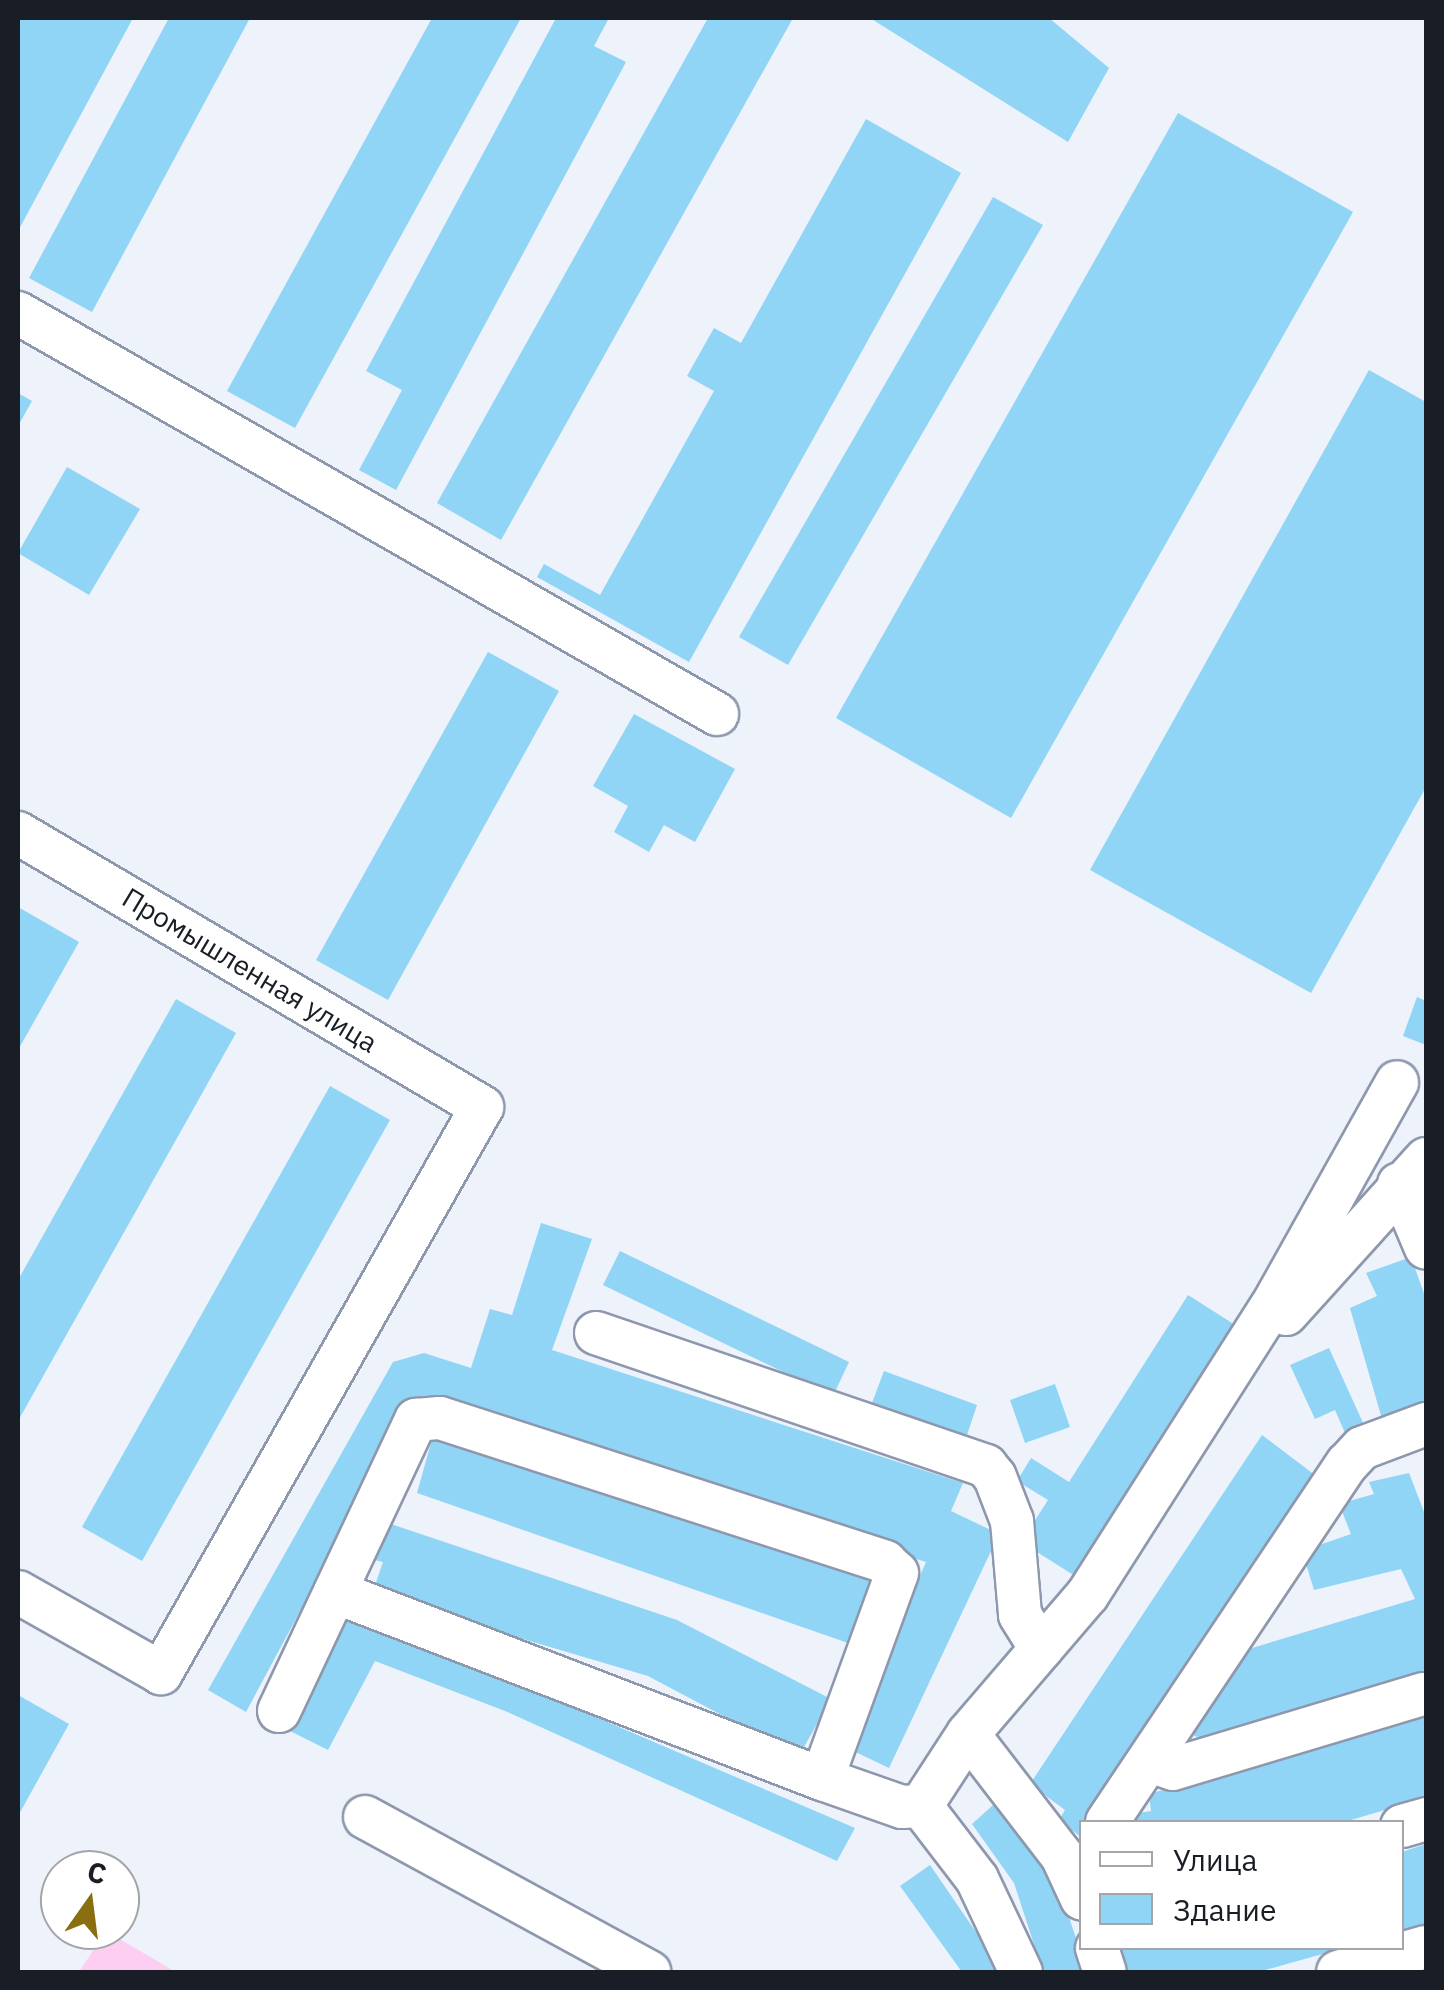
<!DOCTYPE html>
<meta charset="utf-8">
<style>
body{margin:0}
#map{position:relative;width:1444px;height:1990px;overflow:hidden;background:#edf2fb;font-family:"IBM Plex Sans",sans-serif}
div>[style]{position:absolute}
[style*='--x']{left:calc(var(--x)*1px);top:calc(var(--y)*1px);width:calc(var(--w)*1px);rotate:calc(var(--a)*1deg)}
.green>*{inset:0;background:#fdcef2}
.building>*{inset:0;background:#90d4f6}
.roads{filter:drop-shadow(2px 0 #8e98ad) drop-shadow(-2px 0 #8e98ad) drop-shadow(0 2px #8e98ad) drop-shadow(0 -2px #8e98ad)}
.minor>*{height:42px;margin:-21px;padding:0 21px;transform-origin:21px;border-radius:21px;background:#fff}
span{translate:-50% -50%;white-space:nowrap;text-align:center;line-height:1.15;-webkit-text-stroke:10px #fff;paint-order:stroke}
.street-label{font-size:28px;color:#191d25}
.frame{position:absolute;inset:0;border:20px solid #191d25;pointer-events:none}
.legend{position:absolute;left:1079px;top:1820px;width:325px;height:130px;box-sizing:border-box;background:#fff;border:2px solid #a3a5a8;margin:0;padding:12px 18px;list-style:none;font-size:30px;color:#191d25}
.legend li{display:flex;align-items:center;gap:20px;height:50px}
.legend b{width:50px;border:2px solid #a3a5a8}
.north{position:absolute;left:40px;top:1850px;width:100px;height:100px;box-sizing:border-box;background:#fff;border:2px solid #a3a5a8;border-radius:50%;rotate:14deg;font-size:28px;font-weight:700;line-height:40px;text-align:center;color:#191d25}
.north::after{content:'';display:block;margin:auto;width:35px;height:45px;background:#896f10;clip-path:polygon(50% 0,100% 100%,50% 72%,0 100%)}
</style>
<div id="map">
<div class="green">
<i style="clip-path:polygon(106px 1931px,176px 1972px,79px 1972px)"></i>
</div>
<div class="building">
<i style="clip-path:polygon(18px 18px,133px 18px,18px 231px)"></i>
<i style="clip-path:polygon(169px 18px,250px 18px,92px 312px,29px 278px)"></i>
<i style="clip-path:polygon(432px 18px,521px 18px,295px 428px,227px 391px)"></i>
<i style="clip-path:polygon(556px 18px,609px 18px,594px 46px,626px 62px,396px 490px,359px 470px,402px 390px,366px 371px)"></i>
<i style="clip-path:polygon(708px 18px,793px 18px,501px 540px,437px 503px)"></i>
<i style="clip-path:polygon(870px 18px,1049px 18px,1109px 68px,1068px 142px)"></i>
<i style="clip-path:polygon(1178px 113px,1353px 212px,1011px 818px,836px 718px)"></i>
<i style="clip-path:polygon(866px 119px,961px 173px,689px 662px,537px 577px,544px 564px,600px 595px,714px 391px,687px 376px,714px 328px,741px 343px)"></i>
<i style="clip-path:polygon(993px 197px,1043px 225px,788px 665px,739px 637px)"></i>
<i style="clip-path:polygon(1369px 370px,1426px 402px,1426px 787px,1311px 993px,1090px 870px)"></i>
<i style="clip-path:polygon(18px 393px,32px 401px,18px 426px)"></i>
<i style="clip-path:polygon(67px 467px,140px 509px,89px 595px,18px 553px)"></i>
<i style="clip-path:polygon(488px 652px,559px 691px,388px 1000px,316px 960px)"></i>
<i style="clip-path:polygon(634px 714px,735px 769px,695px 842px,664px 825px,649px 852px,614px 832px,628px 806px,593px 786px)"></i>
<i style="clip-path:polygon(18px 907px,79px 942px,18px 1050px)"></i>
<i style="clip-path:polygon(1417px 997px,1426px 1001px,1426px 1045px,1403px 1036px)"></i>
<i style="clip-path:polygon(176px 999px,236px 1033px,18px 1421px,18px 1280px)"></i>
<i style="clip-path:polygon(330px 1086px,390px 1120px,142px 1561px,82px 1527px)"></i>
<i style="clip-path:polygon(541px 1223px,592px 1239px,552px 1350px,963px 1483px,951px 1511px,999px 1534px,889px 1768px,845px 1747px,926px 1562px,413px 1400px,246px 1712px,208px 1690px,393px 1362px,424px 1353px,471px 1368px,490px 1309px,512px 1315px)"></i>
<i style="clip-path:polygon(620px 1251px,849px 1362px,833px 1396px,603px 1285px)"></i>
<i style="clip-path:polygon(1411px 1257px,1426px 1299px,1426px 1410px,1384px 1426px,1350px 1308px,1377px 1296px,1366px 1273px)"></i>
<i style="clip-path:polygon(1188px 1295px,1243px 1330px,1083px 1581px,1021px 1542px,1048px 1500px,1017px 1481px,1031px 1458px,1069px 1482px)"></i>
<i style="clip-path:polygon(1329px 1348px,1364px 1425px,1345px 1433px,1335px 1410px,1315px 1419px,1290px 1365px)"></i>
<i style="clip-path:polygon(884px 1371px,977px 1405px,966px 1438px,872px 1403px)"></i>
<i style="clip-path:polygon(1055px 1384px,1070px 1427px,1025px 1443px,1010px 1400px)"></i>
<i style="clip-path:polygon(434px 1432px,871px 1578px,848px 1643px,417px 1493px)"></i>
<i style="clip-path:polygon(1262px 1435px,1324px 1482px,1095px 1822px,1082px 1822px,1082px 1838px,1059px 1820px,1065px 1810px,1030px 1784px)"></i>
<i style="clip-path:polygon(1409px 1473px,1426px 1517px,1426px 1677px,1212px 1740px,1194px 1736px,1196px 1715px,1252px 1648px,1415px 1599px,1401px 1569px,1314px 1590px,1302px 1551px,1351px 1534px,1339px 1504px,1374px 1494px,1369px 1482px)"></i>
<i style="clip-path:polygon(382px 1521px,677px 1620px,831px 1699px,799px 1756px,648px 1676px,372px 1594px,383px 1562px,370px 1559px)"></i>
<i style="clip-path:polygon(350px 1610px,516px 1683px,855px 1828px,837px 1861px,505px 1711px,375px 1661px,328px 1750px,290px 1731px)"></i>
<i style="clip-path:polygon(18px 1695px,69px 1724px,18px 1816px)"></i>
<i style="clip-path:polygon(1426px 1714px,1426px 1798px,1344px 1822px,1134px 1822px,1132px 1814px,1151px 1811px,1149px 1794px)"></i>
<i style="clip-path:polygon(1002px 1797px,1053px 1868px,1087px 1972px,1043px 1972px,1014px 1883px,972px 1824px)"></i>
<i style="clip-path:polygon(1426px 1844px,1426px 1923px,1402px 1930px,1402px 1852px)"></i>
<i style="clip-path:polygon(930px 1865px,989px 1951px,999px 1972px,962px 1972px,900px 1886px)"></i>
<i style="clip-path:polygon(1120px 1948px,1340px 1948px,1340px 1949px,1258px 1972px,1128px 1972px)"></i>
</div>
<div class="roads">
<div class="minor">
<i style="--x:18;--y:313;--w:806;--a:29.84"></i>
<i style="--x:18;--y:833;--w:539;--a:30.56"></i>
<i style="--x:482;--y:1107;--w:651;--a:119.56"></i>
<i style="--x:161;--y:1673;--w:164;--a:-150.5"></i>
<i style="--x:1399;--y:1184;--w:69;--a:67.1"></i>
<i style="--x:1286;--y:1314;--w:209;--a:-47.9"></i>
<i style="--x:596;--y:1333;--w:412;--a:18.8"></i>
<i style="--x:986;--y:1466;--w:14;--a:51"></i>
<i style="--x:995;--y:1477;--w:47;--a:68.9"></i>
<i style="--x:1012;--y:1521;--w:94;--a:85.1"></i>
<i style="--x:1020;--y:1615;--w:40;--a:58"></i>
<i style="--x:335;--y:1592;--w:522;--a:21.01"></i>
<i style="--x:822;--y:1779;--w:85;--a:19.3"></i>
<i style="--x:902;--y:1807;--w:19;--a:-3"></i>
<i style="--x:921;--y:1806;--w:86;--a:-56.9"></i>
<i style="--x:968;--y:1734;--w:184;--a:-49.4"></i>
<i style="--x:1088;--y:1594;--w:352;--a:-57.5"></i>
<i style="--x:1277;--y:1297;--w:246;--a:-60.8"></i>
<i style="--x:279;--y:1711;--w:322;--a:-64.8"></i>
<i style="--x:416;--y:1420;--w:24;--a:-5"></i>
<i style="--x:440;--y:1418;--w:468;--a:17.9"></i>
<i style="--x:885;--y:1562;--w:16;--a:43"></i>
<i style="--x:897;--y:1573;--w:219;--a:110"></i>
<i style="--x:968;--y:1734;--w:154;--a:52.4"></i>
<i style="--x:1062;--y:1856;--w:47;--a:65.1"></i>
<i style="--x:1152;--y:1762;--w:22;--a:18"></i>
<i style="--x:1173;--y:1769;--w:261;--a:-16.7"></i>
<i style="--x:921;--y:1806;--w:92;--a:52.5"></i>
<i style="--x:977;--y:1879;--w:103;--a:64.7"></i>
<i style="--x:365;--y:1817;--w:324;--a:28.6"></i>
<i style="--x:1107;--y:1822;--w:431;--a:-56.2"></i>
<i style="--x:1347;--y:1464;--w:22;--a:-47"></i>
<i style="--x:1362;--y:1448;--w:68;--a:-20.6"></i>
<i style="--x:1402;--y:1826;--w:25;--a:-16"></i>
<i style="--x:1097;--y:1948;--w:25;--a:72"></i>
<i style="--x:1338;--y:1972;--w:91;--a:-15.9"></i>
</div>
</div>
<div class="street-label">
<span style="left:250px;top:970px;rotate:31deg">Промышленная улица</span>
</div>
<div class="frame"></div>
<ul class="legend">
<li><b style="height:12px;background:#fff"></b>Улица</li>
<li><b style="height:28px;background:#90d4f6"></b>Здание</li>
</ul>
<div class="north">С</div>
</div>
